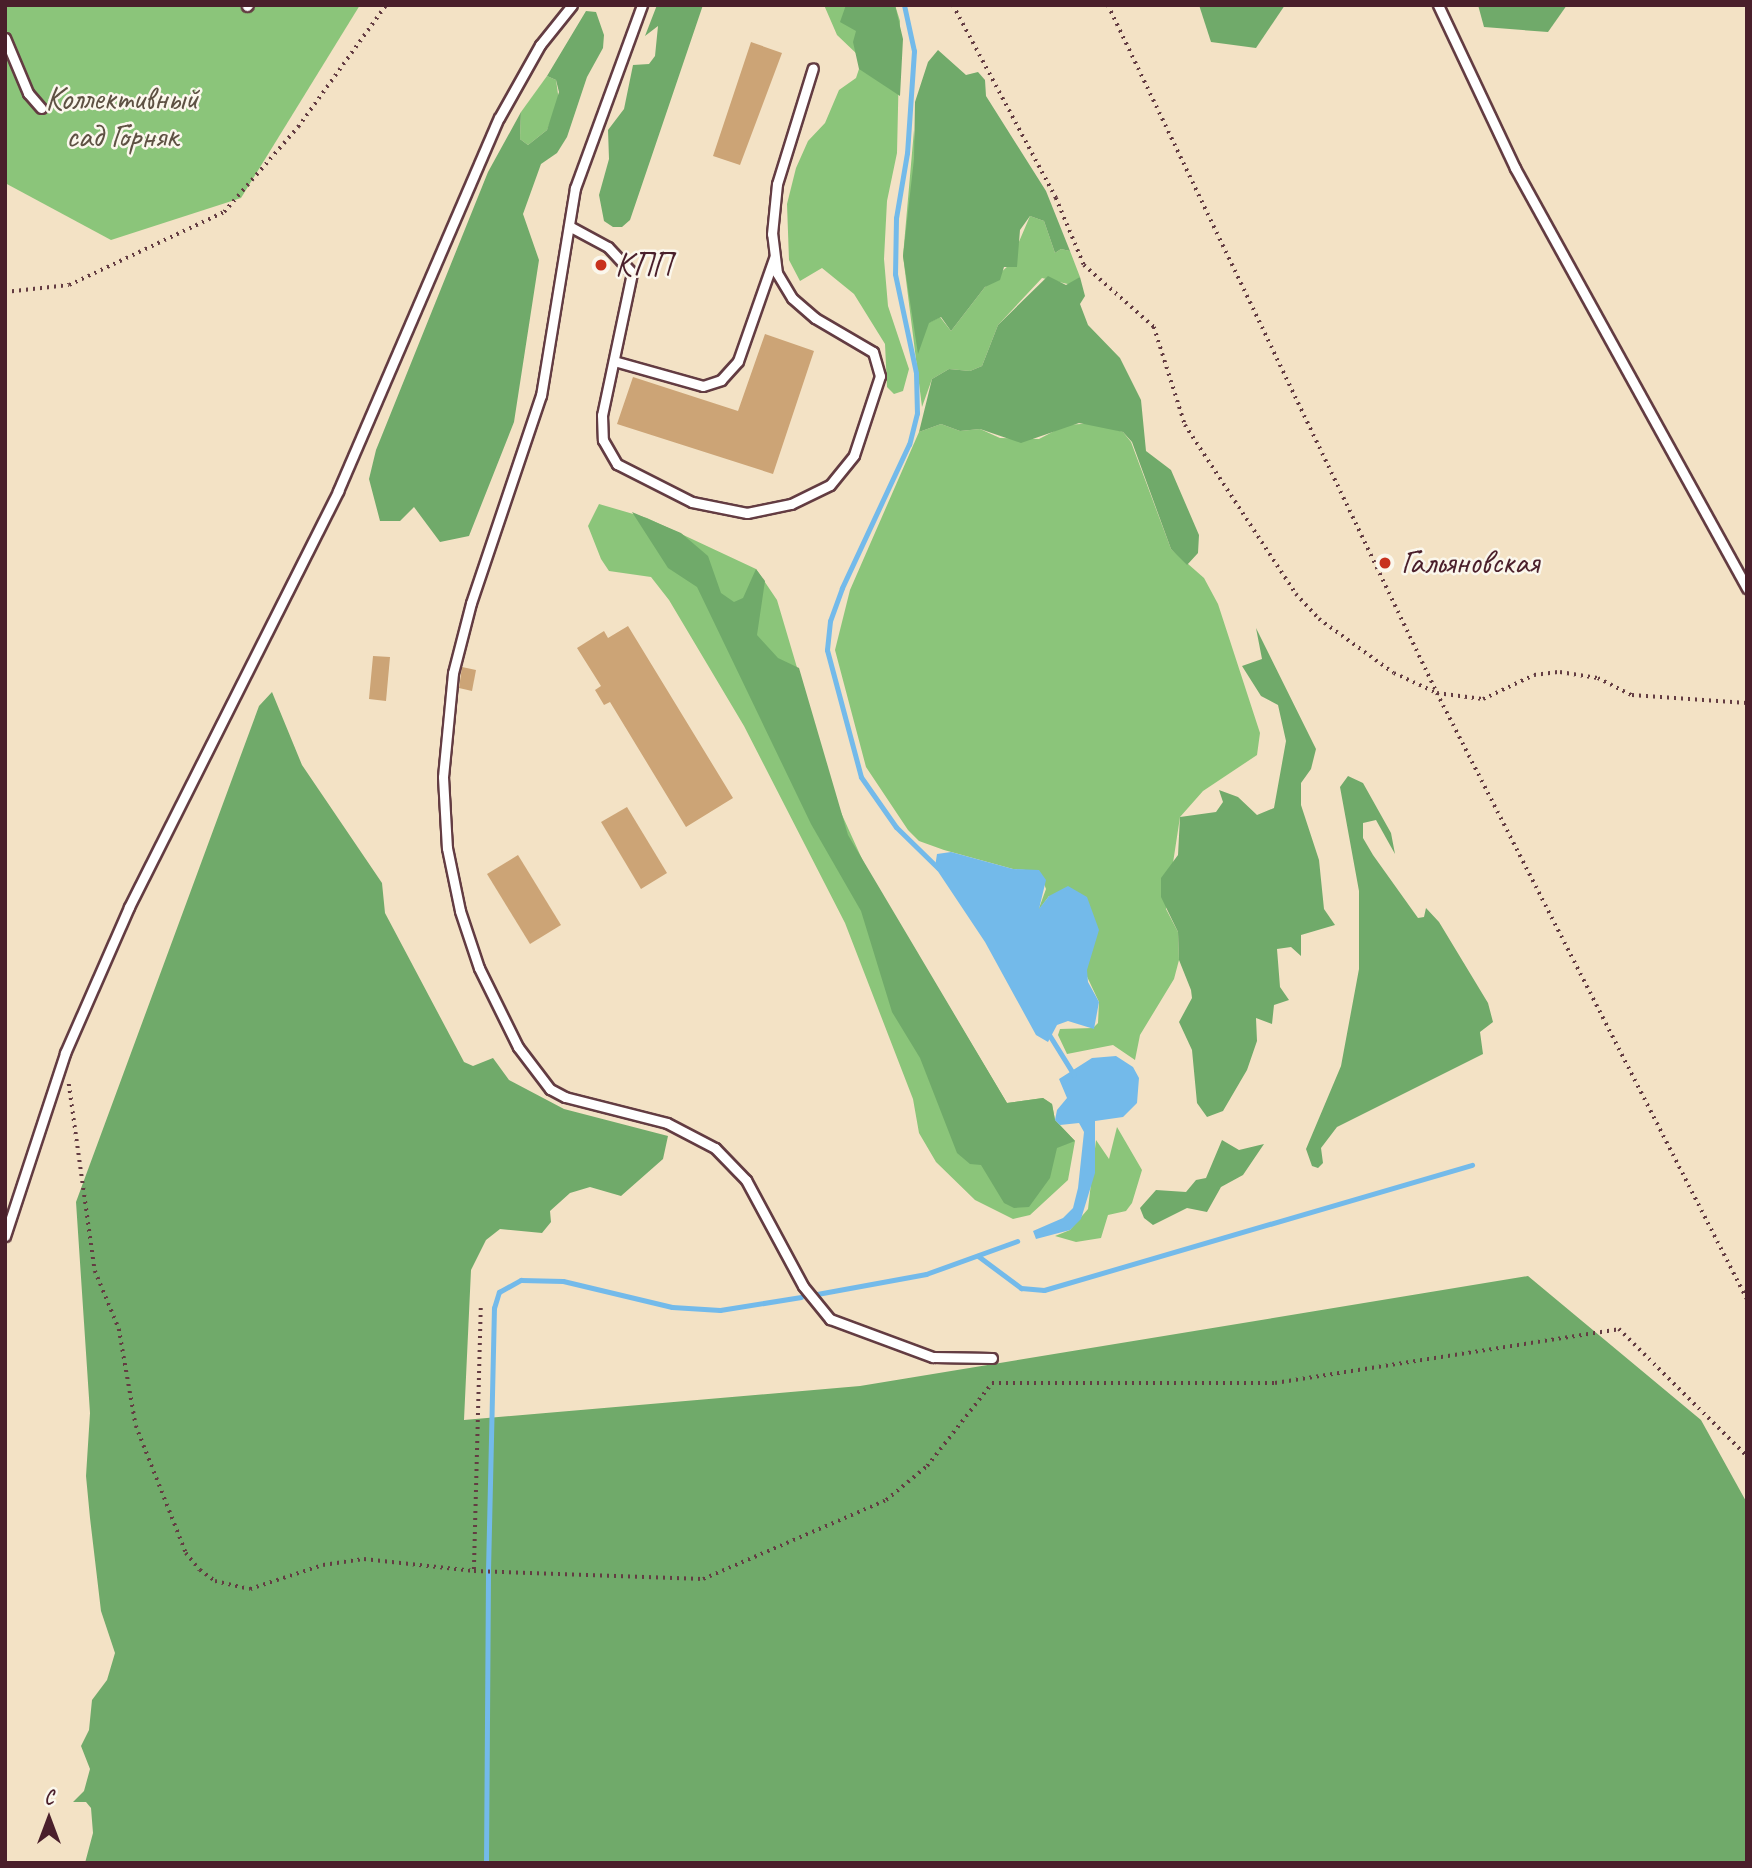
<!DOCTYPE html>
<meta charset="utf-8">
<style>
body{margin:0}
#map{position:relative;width:1752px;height:1868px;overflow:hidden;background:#f3e2c5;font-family:Caveat,sans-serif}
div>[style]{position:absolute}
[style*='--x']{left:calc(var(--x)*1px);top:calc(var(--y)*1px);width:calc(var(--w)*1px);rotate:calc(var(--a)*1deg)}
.green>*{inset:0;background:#8bc57a}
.forest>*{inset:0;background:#70aa6a}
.water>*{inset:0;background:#73baea}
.stream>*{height:5px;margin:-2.5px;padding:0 2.5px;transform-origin:2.5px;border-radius:2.5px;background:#73baea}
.building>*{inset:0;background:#cca476}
.path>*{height:3.5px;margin-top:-1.75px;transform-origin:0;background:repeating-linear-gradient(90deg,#633c42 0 2px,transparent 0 7px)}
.roads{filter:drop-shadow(2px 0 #633c42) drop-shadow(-2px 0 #633c42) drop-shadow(0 2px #633c42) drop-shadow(0 -2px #633c42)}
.lane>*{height:9px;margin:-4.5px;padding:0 4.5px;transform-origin:4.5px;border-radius:4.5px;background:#fff}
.dots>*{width:19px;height:19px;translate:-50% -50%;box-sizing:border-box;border:4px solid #fbf7ec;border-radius:50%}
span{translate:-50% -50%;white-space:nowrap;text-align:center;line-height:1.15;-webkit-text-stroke:5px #fbf7ec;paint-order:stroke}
.park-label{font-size:33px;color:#5e5143}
.poi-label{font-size:33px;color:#4a1f2b}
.left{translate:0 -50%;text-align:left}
.frame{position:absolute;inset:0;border:7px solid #4a1f2b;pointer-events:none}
.north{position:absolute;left:14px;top:1784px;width:70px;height:70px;-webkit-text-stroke:5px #fbf7ec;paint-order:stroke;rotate:0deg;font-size:19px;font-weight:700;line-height:28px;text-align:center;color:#4a1f2b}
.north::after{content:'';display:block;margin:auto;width:24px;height:32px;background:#4a1f2b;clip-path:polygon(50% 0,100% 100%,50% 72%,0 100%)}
</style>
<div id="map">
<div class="green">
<i style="clip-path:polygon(5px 5px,360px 5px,241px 198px,111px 240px,5px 183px)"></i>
<i style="clip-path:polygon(824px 5px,895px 5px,900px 21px,897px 153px,887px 201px,884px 259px,888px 306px,909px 369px,903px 391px,894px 394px,887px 387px,885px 344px,854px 294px,822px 268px,800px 281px,789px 260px,787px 204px,796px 168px,808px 141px,825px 123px,839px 90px,856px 78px,859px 69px,859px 56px,837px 35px)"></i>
<i style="clip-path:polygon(547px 76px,556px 80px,559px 101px,547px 130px,528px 145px,520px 139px,521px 112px)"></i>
<i style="clip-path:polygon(914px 130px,930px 322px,940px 317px,951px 331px,985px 287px,1009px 265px,1030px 216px,1044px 221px,1055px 253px,1061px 249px,1070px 251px,1080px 277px,1072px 285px,1042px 278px,998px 325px,982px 366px,970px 371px,949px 369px,932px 379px,922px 407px,903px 256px)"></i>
<i style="clip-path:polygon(1096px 423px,1123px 432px,1131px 442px,1171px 549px,1204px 578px,1218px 604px,1260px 733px,1257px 755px,1203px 791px,1180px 817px,1166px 909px,1178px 932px,1179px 960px,1174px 979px,1140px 1035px,1135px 1060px,1113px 1045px,1067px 1054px,1058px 1035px,1060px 1029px,1093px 1028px,1098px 1023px,1099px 1002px,1049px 896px,1038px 911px,1046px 889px,1039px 871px,1013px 869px,944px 850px,919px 841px,908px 830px,866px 767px,835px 650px,850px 590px,919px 432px,941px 424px,960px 431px,980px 429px,1000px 438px,1039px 439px,1066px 425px)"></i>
<i style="clip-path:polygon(599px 504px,647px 518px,756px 569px,777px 600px,838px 806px,867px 870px,1007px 1103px,1043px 1098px,1052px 1104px,1055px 1120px,1075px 1141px,1068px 1180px,1030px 1215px,1013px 1219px,975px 1200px,936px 1162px,919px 1133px,913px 1099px,845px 923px,744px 726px,669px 600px,651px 577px,609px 571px,601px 559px,588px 526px)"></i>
<i style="clip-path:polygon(1117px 1127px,1142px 1170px,1132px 1203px,1126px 1211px,1108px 1215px,1101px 1238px,1076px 1242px,1055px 1236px,1070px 1230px,1088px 1209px,1096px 1140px,1109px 1159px)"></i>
</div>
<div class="forest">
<i style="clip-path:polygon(657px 5px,703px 5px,630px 220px,622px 227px,613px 227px,604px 221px,599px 195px,609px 159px,608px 130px,624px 109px,633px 65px,649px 64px,655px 56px,658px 26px,645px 36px)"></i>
<i style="clip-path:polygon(846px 5px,895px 5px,903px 39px,900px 96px,859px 69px,853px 42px,856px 31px,840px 22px)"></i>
<i style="clip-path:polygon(1199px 5px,1285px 5px,1256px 48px,1211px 42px)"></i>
<i style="clip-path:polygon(1478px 5px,1567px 5px,1548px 32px,1484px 27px)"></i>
<i style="clip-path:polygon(586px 11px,596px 12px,604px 35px,603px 48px,587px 77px,567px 137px,557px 153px,541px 164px,523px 214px,539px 260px,514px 422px,469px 536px,440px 542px,414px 507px,400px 521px,380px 521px,369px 479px,376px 450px,488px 172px,521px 112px,520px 139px,528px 145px,547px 130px,559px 92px,556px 80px,547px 76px)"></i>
<i style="clip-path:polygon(938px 50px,966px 75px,978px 72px,985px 80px,986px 96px,1046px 191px,1070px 251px,1061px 249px,1055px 253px,1044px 221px,1030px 216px,1020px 230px,1017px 267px,1004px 267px,1000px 280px,985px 287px,951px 331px,941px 317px,929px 323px,918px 354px,903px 256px,914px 159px,915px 102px,928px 62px)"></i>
<i style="clip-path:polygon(1048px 276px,1066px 285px,1080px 277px,1085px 296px,1080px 304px,1088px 325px,1120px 358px,1141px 400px,1146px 451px,1171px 470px,1199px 535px,1198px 553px,1187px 565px,1171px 549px,1132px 442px,1123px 432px,1079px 423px,1021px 443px,980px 429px,960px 431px,941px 424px,919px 432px,932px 379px,949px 369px,970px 371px,982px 366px,998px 325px)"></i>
<i style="clip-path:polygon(632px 512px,681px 533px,708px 556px,721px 593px,734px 602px,743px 598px,756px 569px,765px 581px,757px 635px,778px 658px,799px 668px,848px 835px,1007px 1103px,1043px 1098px,1052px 1104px,1055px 1120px,1075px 1141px,1057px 1148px,1050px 1178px,1029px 1207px,1014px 1208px,1004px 1203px,981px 1165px,970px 1164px,957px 1153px,920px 1058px,892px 1012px,861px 911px,811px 824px,697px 587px,668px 568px)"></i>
<i style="clip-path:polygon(1256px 628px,1316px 749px,1311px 769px,1301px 783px,1301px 805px,1319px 860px,1324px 909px,1335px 925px,1301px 935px,1301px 956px,1291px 947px,1277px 949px,1280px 987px,1289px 1000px,1274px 1005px,1272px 1024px,1256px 1018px,1257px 1041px,1247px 1070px,1223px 1111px,1207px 1117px,1197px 1103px,1192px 1050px,1179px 1022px,1192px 998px,1191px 990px,1179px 960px,1178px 932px,1161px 897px,1161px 878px,1178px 855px,1180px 817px,1216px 812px,1223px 802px,1219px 790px,1238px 797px,1257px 815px,1274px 808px,1286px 741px,1278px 705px,1261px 696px,1242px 666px,1262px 659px)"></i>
<i style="clip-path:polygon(272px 692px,302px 765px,382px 883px,385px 913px,464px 1062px,473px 1066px,493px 1058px,509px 1080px,564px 1109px,668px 1136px,663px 1159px,621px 1196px,590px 1187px,570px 1193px,550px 1211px,551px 1222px,542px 1233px,500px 1229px,486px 1240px,471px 1270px,464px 1420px,860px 1386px,1528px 1276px,1701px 1420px,1747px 1503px,1747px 1863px,85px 1863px,93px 1833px,91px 1808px,86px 1802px,73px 1802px,84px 1791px,90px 1769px,81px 1746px,89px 1730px,92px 1700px,107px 1680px,115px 1653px,101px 1611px,90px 1518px,86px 1476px,90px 1413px,76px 1202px,259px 706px)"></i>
<i style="clip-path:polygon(1348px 776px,1363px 783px,1391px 833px,1395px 854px,1376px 820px,1363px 823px,1363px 838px,1373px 855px,1418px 918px,1424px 917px,1426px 908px,1439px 922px,1488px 1003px,1493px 1022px,1480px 1032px,1483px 1054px,1337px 1127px,1321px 1148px,1323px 1163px,1318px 1168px,1312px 1166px,1306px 1149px,1341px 1066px,1359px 969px,1359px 891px,1340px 787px)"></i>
<i style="clip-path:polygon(1222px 1140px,1239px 1150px,1264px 1144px,1243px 1175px,1221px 1187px,1207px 1212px,1187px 1208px,1153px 1225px,1144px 1218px,1140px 1208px,1156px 1190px,1186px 1192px,1196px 1180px,1206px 1178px)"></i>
</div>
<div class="water">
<i style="clip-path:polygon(951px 852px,1013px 869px,1039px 870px,1046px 880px,1039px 909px,1049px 896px,1068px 886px,1087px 897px,1099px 930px,1087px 970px,1088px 982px,1099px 1002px,1094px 1029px,1068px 1021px,1057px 1025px,1048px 1042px,1036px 1035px,985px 942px,935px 867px,937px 854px)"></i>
<i style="clip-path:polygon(1116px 1056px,1133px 1067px,1139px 1078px,1137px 1103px,1123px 1117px,1095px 1121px,1095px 1173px,1081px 1219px,1070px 1230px,1036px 1239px,1033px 1231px,1063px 1218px,1073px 1208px,1078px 1188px,1084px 1132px,1079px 1123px,1060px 1125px,1055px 1120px,1057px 1110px,1067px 1098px,1059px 1079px,1092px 1058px)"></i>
</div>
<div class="stream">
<i style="--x:904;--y:5;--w:47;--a:77.7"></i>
<i style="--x:914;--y:51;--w:102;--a:93.9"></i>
<i style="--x:907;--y:153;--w:66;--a:99.6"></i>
<i style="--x:896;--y:218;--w:56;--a:91"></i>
<i style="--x:895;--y:274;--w:101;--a:78"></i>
<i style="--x:916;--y:373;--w:40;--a:88.6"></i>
<i style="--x:917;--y:413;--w:32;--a:104"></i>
<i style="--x:909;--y:444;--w:159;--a:115"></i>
<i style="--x:842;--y:588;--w:35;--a:110"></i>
<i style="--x:830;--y:621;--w:29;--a:96"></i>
<i style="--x:827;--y:650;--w:131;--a:75"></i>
<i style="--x:861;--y:777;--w:61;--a:55"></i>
<i style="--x:896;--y:827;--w:59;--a:44.3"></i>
<i style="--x:1048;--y:1033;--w:49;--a:58.2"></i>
<i style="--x:978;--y:1256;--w:54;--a:36.7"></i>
<i style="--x:1021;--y:1288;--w:23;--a:5"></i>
<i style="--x:1044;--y:1290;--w:446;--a:-16.3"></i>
<i style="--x:817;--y:1294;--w:111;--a:-10.4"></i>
<i style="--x:926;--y:1274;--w:97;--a:-19.9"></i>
<i style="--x:486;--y:1863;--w:292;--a:-89.6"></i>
<i style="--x:488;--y:1571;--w:263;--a:-88.7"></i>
<i style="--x:494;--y:1308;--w:17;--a:-73"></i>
<i style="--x:499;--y:1292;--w:25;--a:-29"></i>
<i style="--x:521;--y:1280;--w:42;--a:1.4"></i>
<i style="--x:563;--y:1281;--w:112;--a:13.4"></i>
<i style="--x:672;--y:1307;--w:48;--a:3.6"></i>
<i style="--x:720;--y:1310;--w:82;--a:-9.1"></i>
</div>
<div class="building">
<i style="clip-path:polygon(751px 42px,782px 53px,740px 165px,713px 156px)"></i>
<i style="clip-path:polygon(765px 334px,814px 351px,773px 474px,617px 424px,633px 377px,738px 411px)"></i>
<i style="clip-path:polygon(628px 626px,733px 798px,686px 827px,610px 702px,604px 705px,595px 690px,601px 686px,577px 648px,604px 631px,608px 638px)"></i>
<i style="clip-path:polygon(373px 656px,390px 657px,386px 701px,369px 699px)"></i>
<i style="clip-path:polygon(462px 667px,476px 670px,472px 691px,459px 688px)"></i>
<i style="clip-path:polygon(627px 807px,667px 873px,641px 889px,601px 822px)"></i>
<i style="clip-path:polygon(518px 855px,561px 925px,530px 944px,487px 874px)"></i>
</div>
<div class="path">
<i style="--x:953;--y:5;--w:219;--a:61.9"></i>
<i style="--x:1056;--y:198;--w:73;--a:67.3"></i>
<i style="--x:1084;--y:265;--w:94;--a:41.5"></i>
<i style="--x:1154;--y:327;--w:103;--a:72.4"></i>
<i style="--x:1185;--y:425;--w:202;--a:56.7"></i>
<i style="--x:1296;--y:594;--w:34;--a:47"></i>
<i style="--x:1319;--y:619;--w:92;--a:35.8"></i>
<i style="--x:1394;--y:673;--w:47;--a:24.9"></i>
<i style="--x:1437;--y:693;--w:46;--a:7.4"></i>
<i style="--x:1483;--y:699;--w:56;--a:-25.2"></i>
<i style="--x:1534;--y:675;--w:26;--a:-7"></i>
<i style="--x:1560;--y:672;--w:38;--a:9"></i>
<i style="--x:1598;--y:678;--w:38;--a:27"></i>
<i style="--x:1632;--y:695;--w:115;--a:4"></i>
<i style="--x:1108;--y:5;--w:763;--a:64.44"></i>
<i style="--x:1437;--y:693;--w:681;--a:62.91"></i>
<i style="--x:5;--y:292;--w:64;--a:-6.2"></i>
<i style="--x:69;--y:285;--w:171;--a:-25.2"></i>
<i style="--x:224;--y:212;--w:113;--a:-49"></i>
<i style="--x:298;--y:127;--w:150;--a:-54.2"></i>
<i style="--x:69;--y:1084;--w:189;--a:82.1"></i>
<i style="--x:95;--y:1271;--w:63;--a:67.5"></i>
<i style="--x:119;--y:1329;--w:98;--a:80.1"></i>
<i style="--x:136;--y:1426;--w:136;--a:68.5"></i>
<i style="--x:186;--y:1553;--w:22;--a:51"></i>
<i style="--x:200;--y:1570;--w:19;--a:36"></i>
<i style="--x:215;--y:1581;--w:36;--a:13"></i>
<i style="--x:250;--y:1589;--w:77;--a:-18.2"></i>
<i style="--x:323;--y:1565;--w:41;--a:-8.3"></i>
<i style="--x:364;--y:1559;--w:111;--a:6.2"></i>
<i style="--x:481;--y:1308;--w:263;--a:91.5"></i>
<i style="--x:474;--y:1571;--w:229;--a:2"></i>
<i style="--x:703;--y:1579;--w:199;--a:-23.3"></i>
<i style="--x:886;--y:1500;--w:53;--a:-39.7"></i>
<i style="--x:927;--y:1466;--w:105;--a:-51.9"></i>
<i style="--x:992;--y:1383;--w:283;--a:0"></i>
<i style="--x:1275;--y:1383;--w:348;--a:-8.9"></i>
<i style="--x:1619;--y:1329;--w:180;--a:44.8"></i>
</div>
<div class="roads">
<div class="lane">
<i style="--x:642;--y:5;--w:195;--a:110.1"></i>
<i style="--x:575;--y:188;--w:210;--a:99.3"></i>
<i style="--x:541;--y:395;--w:219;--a:108.6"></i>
<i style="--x:471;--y:603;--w:72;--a:104.4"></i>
<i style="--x:453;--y:673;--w:104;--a:95.5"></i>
<i style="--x:443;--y:777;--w:71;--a:86.8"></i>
<i style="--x:447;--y:848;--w:64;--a:78.3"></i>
<i style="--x:460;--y:911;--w:60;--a:71.6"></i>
<i style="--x:479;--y:968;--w:88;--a:63.7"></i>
<i style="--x:518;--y:1047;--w:53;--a:52.7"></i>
<i style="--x:550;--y:1089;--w:17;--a:28"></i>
<i style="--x:565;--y:1097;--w:105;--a:14.3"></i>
<i style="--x:667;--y:1123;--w:54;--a:27.5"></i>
<i style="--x:715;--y:1148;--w:45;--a:45.9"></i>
<i style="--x:746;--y:1180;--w:120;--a:61.7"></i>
<i style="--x:803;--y:1286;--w:43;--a:50.7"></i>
<i style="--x:830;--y:1319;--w:110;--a:20.3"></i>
<i style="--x:933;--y:1357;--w:59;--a:1"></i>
<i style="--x:1438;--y:5;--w:180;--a:64.7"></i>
<i style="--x:1515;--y:168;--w:480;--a:61.1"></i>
<i style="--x:247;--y:6;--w:1;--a:-45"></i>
<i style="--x:5;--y:38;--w:60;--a:67.3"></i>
<i style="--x:28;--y:93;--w:20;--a:49"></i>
<i style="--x:569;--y:226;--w:44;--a:28.3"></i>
<i style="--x:608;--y:247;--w:35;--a:47"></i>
<i style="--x:632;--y:273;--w:145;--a:101.9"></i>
<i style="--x:602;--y:415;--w:25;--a:88"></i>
<i style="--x:603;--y:440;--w:28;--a:60"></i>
<i style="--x:617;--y:464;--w:84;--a:26.9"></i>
<i style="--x:692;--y:502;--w:56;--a:11.3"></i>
<i style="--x:747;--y:513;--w:45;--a:-11.6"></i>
<i style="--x:791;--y:504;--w:43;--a:-26"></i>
<i style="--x:830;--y:485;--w:38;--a:-51"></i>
<i style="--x:854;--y:455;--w:83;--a:-71.8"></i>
<i style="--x:880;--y:376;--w:25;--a:-106"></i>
<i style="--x:873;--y:352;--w:67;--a:-149.6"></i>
<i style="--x:815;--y:318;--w:30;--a:-139"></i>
<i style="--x:792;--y:298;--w:29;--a:-121"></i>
<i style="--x:777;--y:273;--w:39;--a:-97"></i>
<i style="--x:772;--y:234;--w:50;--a:-84.3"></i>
<i style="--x:777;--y:184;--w:121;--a:-72.8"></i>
<i style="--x:614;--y:361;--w:92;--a:15.7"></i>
<i style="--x:703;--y:386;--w:19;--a:-18"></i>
<i style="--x:721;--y:380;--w:25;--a:-48"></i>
<i style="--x:738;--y:361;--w:109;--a:-70.7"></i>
<i style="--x:5;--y:1236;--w:193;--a:-71.8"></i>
<i style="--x:65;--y:1053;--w:159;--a:-66.3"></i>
<i style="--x:129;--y:907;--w:466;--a:-63.3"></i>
<i style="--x:338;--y:491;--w:406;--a:-66.7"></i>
<i style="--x:499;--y:118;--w:84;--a:-60.7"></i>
<i style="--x:540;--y:45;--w:51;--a:-51.3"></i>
</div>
</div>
<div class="dots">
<i style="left:601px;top:265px;background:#c8321e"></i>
<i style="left:1385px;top:563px;background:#c8321e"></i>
</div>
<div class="park-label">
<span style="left:122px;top:118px">Коллективный<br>сад Горняк</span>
</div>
<div class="poi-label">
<span class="left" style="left:615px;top:265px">КПП</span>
<span class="left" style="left:1401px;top:563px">Гальяновская</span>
</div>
<div class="frame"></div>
<div class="north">С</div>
</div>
